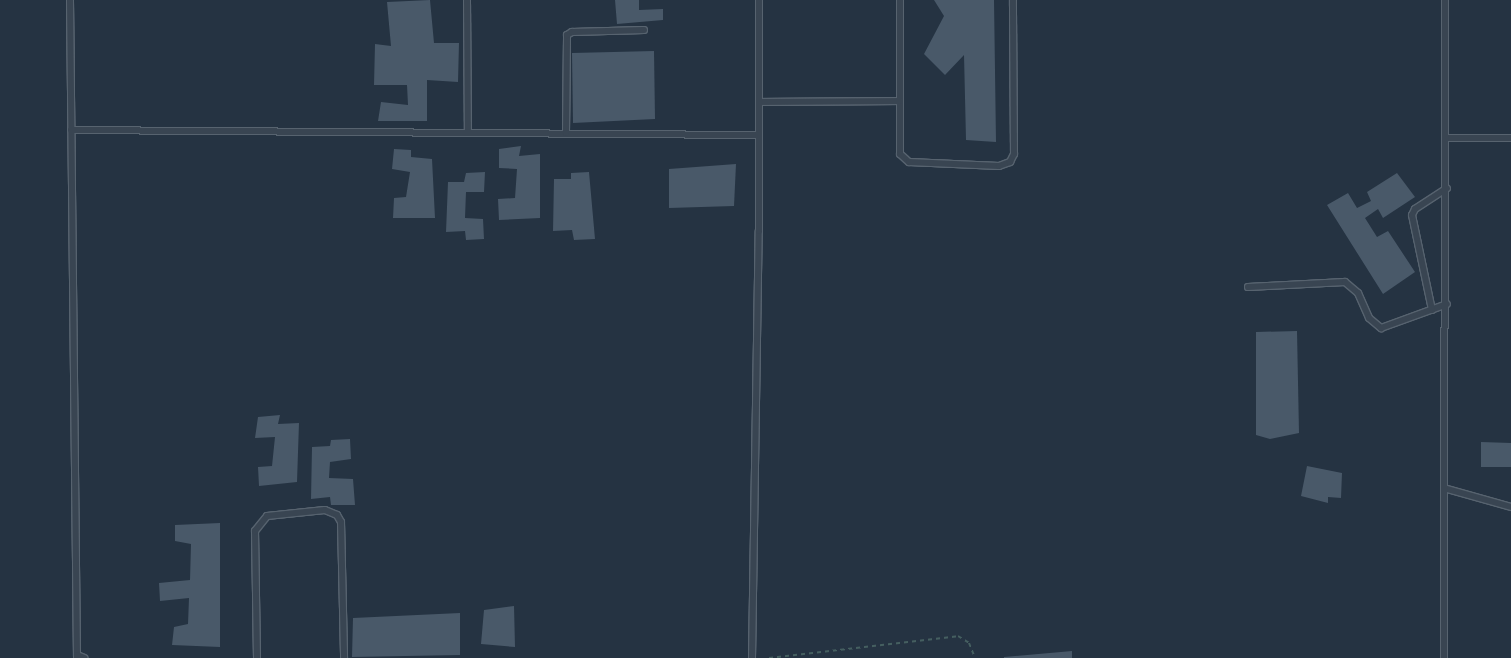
<!DOCTYPE html>
<style>
body{margin:0}
#map{position:relative;width:1511px;height:658px;overflow:hidden;background:#253342;font-family:"Golos Text",sans-serif}
div>[style]{position:absolute}
[style*='--x']{left:calc(var(--x)*1px);top:calc(var(--y)*1px);width:calc(var(--w)*1px);rotate:calc(var(--a)*1deg)}
.building>*{inset:0;background:#495969}
.path>*{height:2px;margin-top:-1px;transform-origin:0;background:repeating-linear-gradient(90deg,#455f60 0 4px,transparent 0 8px)}
.roads{filter:drop-shadow(1px 0 #57636f) drop-shadow(-1px 0 #57636f) drop-shadow(0 1px #57636f) drop-shadow(0 -1px #57636f)}
.service>*{height:6px;margin:-3px;padding:0 3px;transform-origin:3px;border-radius:3px;background:#394552}
span{translate:-50% -50%;white-space:nowrap;text-align:center;line-height:1.15;-webkit-text-stroke:4.5px #1e2a37;paint-order:stroke}
</style>
<div id="map">
<div class="building">
<i style="clip-path:polygon(430px 0,434px 43px,459px 43px,458px 82px,427px 80px,427px 121px,378px 121px,381px 102px,408px 105px,407px 85px,374px 85px,375px 44px,391px 46px,387px 2px)"></i>
<i style="clip-path:polygon(615px 0,639px 0,639px 10px,663px 9px,663px 20px,617px 24px)"></i>
<i style="clip-path:polygon(934px 0,994px 0,996px 142px,966px 140px,964px 55px,945px 75px,924px 54px,944px 16px)"></i>
<i style="clip-path:polygon(654px 51px,655px 119px,573px 123px,572px 53px)"></i>
<i style="clip-path:polygon(521px 146px,519px 156px,540px 154px,540px 218px,499px 220px,498px 199px,515px 198px,517px 169px,499px 168px,499px 149px)"></i>
<i style="clip-path:polygon(394px 149px,411px 150px,411px 157px,432px 159px,435px 218px,393px 218px,394px 198px,406px 197px,410px 172px,392px 169px)"></i>
<i style="clip-path:polygon(736px 164px,734px 206px,669px 208px,669px 169px)"></i>
<i style="clip-path:polygon(485px 172px,484px 192px,466px 192px,465px 218px,483px 219px,484px 239px,466px 240px,465px 231px,446px 232px,448px 182px,464px 182px,466px 173px)"></i>
<i style="clip-path:polygon(589px 172px,595px 239px,574px 240px,572px 230px,553px 231px,554px 179px,571px 179px,571px 173px)"></i>
<i style="clip-path:polygon(1397px 173px,1415px 197px,1383px 218px,1378px 209px,1365px 218px,1377px 237px,1388px 231px,1415px 272px,1383px 294px,1327px 205px,1348px 193px,1357px 208px,1371px 201px,1367px 192px)"></i>
<i style="clip-path:polygon(1297px 331px,1299px 433px,1270px 439px,1256px 435px,1256px 332px)"></i>
<i style="clip-path:polygon(280px 415px,278px 424px,299px 423px,297px 482px,259px 486px,258px 467px,272px 466px,275px 437px,255px 438px,258px 417px)"></i>
<i style="clip-path:polygon(350px 439px,351px 459px,330px 462px,329px 478px,353px 479px,355px 505px,331px 505px,330px 497px,311px 499px,312px 447px,330px 446px,331px 440px)"></i>
<i style="clip-path:polygon(1481px 442px,1511px 443px,1511px 467px,1481px 467px)"></i>
<i style="clip-path:polygon(1307px 466px,1342px 473px,1341px 498px,1328px 497px,1328px 503px,1301px 496px)"></i>
<i style="clip-path:polygon(220px 523px,220px 647px,172px 645px,174px 627px,188px 624px,189px 598px,160px 601px,159px 583px,190px 580px,191px 544px,175px 541px,175px 525px)"></i>
<i style="clip-path:polygon(514px 606px,515px 647px,481px 644px,484px 610px)"></i>
<i style="clip-path:polygon(460px 613px,460px 655px,352px 657px,353px 618px)"></i>
<i style="clip-path:polygon(1072px 651px,1072px 658px,1004px 658px,1004px 657px)"></i>
</div>
<div class="path">
<i style="--x:769;--y:658;--w:190;--a:-6.6"></i>
<i style="--x:958;--y:636;--w:13;--a:32"></i>
<i style="--x:969;--y:643;--w:16;--a:68"></i>
</div>
<div class="roads">
<div class="service">
<i style="--x:70;--y:0;--w:658;--a:89.39"></i>
<i style="--x:467;--y:0;--w:133;--a:89.6"></i>
<i style="--x:900;--y:0;--w:154;--a:90"></i>
<i style="--x:900;--y:154;--w:12;--a:42"></i>
<i style="--x:909;--y:162;--w:90;--a:2.5"></i>
<i style="--x:999;--y:166;--w:12;--a:-20"></i>
<i style="--x:1010;--y:162;--w:9;--a:-63"></i>
<i style="--x:1014;--y:154;--w:154;--a:-90.4"></i>
<i style="--x:759;--y:102;--w:141;--a:-0.4"></i>
<i style="--x:71;--y:130;--w:688;--a:0.42"></i>
<i style="--x:566;--y:133;--w:98;--a:-89.4"></i>
<i style="--x:567;--y:35;--w:6;--a:-31"></i>
<i style="--x:572;--y:32;--w:72;--a:-1.6"></i>
<i style="--x:1446;--y:138;--w:65;--a:0"></i>
<i style="--x:1248;--y:287;--w:97;--a:-3"></i>
<i style="--x:1345;--y:282;--w:17;--a:40"></i>
<i style="--x:1358;--y:293;--w:27;--a:66"></i>
<i style="--x:1369;--y:318;--w:16;--a:40"></i>
<i style="--x:1381;--y:328;--w:70;--a:-20"></i>
<i style="--x:1432;--y:310;--w:97;--a:-101.9"></i>
<i style="--x:1412;--y:215;--w:7;--a:-63"></i>
<i style="--x:1415;--y:209;--w:38;--a:-33"></i>
<i style="--x:1447;--y:489;--w:66;--a:15.7"></i>
<i style="--x:77;--y:655;--w:8;--a:23"></i>
<i style="--x:257;--y:658;--w:127;--a:-90.9"></i>
<i style="--x:255;--y:531;--w:19;--a:-51"></i>
<i style="--x:267;--y:516;--w:58;--a:-5.9"></i>
<i style="--x:325;--y:510;--w:13;--a:23"></i>
<i style="--x:337;--y:515;--w:8;--a:60"></i>
<i style="--x:341;--y:522;--w:136;--a:88.7"></i>
<i style="--x:752;--y:658;--w:427;--a:-89.1"></i>
<i style="--x:759;--y:231;--w:231;--a:-90"></i>
<i style="--x:1444;--y:658;--w:658;--a:-89.91"></i>
</div>
</div>
</div>
